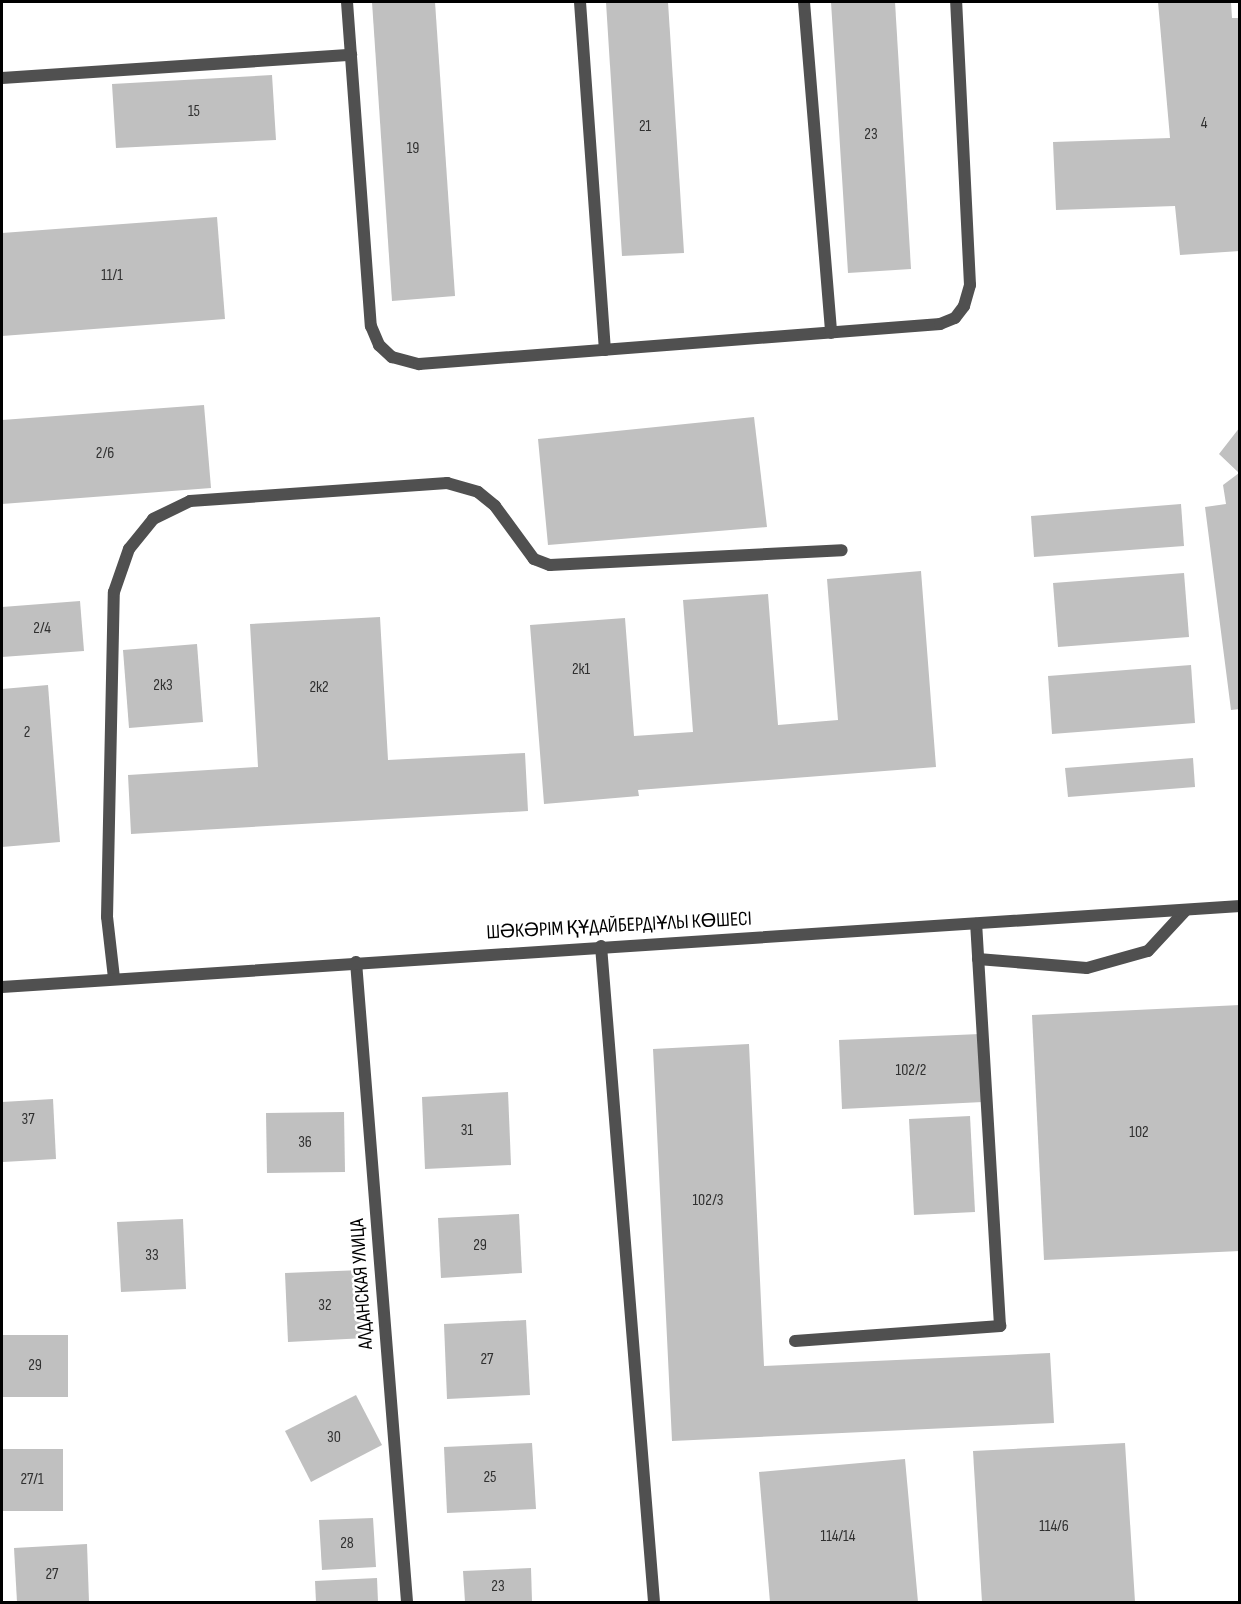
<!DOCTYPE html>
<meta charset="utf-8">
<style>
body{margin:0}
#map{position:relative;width:1241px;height:1604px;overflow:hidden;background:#fff;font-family:"Sofia Sans Condensed",sans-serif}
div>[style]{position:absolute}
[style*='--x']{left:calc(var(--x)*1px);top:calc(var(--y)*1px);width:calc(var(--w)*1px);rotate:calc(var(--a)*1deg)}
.building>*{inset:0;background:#c0c0c0}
.lane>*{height:12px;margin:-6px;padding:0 6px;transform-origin:6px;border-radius:6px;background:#505050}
.street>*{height:12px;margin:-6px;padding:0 6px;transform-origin:6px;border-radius:6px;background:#505050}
span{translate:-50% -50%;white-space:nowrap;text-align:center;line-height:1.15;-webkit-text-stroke:5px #fff;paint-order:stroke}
.number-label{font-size:16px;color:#303030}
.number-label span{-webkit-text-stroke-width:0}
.street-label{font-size:20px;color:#000}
.frame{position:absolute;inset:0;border:3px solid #000;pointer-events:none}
</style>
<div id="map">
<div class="building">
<i style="clip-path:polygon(372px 2px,435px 2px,455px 296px,392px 301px)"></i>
<i style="clip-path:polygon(606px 2px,668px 2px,684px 253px,622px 256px)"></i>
<i style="clip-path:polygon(831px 2px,895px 2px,911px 269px,848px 273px)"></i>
<i style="clip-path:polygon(1158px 2px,1231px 2px,1232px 18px,1240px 18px,1240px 251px,1180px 255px,1175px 206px,1056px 210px,1053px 142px,1170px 138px)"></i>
<i style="clip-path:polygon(272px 75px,276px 140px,116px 148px,112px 84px)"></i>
<i style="clip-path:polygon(217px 217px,225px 319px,2px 336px,2px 233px)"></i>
<i style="clip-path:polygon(204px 405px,211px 488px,2px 504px,2px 420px)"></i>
<i style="clip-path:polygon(754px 417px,767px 527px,548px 545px,538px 439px)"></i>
<i style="clip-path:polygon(1240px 427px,1240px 709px,1231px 710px,1205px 507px,1226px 504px,1223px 485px,1239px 473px,1219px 454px)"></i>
<i style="clip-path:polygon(1181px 504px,1184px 546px,1034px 557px,1031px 516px)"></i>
<i style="clip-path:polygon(921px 571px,936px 767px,638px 790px,639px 796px,544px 804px,530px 625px,625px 618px,634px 736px,693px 732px,683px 600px,768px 594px,778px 725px,838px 720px,827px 579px)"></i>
<i style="clip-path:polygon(1184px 573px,1189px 637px,1058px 647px,1053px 583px)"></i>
<i style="clip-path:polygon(80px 601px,84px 651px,2px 657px,2px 607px)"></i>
<i style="clip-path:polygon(380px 617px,388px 760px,525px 753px,528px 811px,131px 834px,128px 775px,258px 767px,250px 624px)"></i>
<i style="clip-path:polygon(197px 644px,203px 722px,129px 728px,123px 650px)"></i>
<i style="clip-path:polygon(1191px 665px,1195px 723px,1052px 734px,1048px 676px)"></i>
<i style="clip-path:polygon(48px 685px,60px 842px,2px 847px,2px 689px)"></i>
<i style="clip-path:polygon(1193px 758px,1195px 787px,1068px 797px,1065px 768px)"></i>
<i style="clip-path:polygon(1240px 1005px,1240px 1251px,1044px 1260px,1032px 1015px)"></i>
<i style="clip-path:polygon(980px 1034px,983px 1102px,842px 1109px,839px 1040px)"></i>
<i style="clip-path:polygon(749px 1044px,764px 1366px,1050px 1353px,1054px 1423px,672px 1441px,653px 1049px)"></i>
<i style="clip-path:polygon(508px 1092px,511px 1165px,425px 1169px,422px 1097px)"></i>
<i style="clip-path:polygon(53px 1099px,56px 1159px,3px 1162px,2px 1102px)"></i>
<i style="clip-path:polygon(344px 1112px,345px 1172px,267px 1173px,266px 1113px)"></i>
<i style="clip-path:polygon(970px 1116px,975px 1212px,914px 1215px,909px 1119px)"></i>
<i style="clip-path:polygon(519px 1214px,522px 1273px,441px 1278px,438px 1218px)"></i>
<i style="clip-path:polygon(183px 1219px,186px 1289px,121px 1292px,117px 1222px)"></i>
<i style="clip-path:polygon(362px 1270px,366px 1338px,288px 1342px,285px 1273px)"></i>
<i style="clip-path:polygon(526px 1320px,530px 1395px,447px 1399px,444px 1324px)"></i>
<i style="clip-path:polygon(2px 1335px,68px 1335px,68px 1397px,2px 1397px)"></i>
<i style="clip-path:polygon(356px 1395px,382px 1445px,311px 1482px,285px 1431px)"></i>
<i style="clip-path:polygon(532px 1443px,536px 1509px,447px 1513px,444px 1447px)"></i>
<i style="clip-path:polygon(1125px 1443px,1135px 1602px,982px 1602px,973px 1451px)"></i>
<i style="clip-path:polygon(2px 1449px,63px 1449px,63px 1511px,2px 1511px)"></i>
<i style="clip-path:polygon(905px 1459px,918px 1602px,770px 1602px,759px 1472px)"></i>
<i style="clip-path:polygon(373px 1518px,376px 1567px,322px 1570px,319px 1520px)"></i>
<i style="clip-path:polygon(87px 1544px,89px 1602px,17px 1602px,14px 1548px)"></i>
<i style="clip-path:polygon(531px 1568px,532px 1602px,465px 1602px,463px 1571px)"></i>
<i style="clip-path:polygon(377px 1578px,378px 1602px,316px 1602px,315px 1581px)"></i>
</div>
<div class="lane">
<i style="--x:347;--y:2;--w:325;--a:85.8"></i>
<i style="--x:371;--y:326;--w:21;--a:67"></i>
<i style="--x:379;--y:345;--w:18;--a:43"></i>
<i style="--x:392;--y:357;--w:28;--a:15"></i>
<i style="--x:419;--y:364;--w:523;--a:-4.39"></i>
<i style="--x:940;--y:324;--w:16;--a:-22"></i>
<i style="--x:955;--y:318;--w:15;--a:-53"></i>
<i style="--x:964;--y:306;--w:22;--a:-74"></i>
<i style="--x:970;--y:285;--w:283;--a:-92.8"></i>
<i style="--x:580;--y:2;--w:349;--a:85.9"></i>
<i style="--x:804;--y:2;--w:332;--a:85.3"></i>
<i style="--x:2;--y:78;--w:350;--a:-3.8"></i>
<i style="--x:601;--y:946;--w:658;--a:85.38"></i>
<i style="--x:978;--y:959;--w:109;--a:4.7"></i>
<i style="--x:1087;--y:968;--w:63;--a:-15.6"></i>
<i style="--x:1148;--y:951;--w:56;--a:-47.2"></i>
<i style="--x:114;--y:978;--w:61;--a:-96.5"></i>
<i style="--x:107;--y:917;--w:325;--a:-88.8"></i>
<i style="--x:114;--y:592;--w:46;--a:-70.8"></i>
<i style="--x:129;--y:549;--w:38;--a:-51"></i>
<i style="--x:153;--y:519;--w:41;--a:-25.9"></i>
<i style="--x:190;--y:501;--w:258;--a:-4"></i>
<i style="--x:447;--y:483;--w:32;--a:16"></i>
<i style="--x:478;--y:492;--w:22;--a:39"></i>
<i style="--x:495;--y:506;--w:66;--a:53.7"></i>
<i style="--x:534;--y:559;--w:17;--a:21"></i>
<i style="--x:550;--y:565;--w:292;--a:-2.9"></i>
<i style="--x:795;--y:1341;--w:206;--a:-4.2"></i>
<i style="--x:1000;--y:1326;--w:403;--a:-93.4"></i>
</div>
<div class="street">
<i style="--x:356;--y:962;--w:642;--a:85.44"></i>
<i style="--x:2;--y:987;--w:1241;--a:-3.74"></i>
</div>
<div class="number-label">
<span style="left:194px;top:112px">15</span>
<span style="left:1204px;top:124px">4</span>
<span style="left:645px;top:127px">21</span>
<span style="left:871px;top:135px">23</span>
<span style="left:413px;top:149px">19</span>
<span style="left:112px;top:276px">11/1</span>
<span style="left:105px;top:454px">2/6</span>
<span style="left:42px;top:629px">2/4</span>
<span style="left:581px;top:670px">2к1</span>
<span style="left:163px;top:686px">2к3</span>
<span style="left:319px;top:688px">2к2</span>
<span style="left:27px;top:733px">2</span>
<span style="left:911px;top:1071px">102/2</span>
<span style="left:28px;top:1120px">37</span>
<span style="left:467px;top:1131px">31</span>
<span style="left:1139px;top:1133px">102</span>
<span style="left:305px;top:1143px">36</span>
<span style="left:708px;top:1201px">102/3</span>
<span style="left:480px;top:1246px">29</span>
<span style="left:152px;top:1256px">33</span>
<span style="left:325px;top:1306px">32</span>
<span style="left:487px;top:1360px">27</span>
<span style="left:35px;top:1366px">29</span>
<span style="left:334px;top:1438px">30</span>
<span style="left:490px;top:1478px">25</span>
<span style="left:32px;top:1480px">27/1</span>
<span style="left:1054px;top:1527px">114/6</span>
<span style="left:838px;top:1537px">114/14</span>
<span style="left:347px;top:1544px">28</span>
<span style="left:52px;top:1575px">27</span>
<span style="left:498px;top:1587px">23</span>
</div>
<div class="street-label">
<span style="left:619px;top:926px;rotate:-3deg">ШӘКӘРІМ ҚҰДАЙБЕРДІҰЛЫ КӨШЕСІ</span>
<span style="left:362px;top:1284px;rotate:-94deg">АЛДАНСКАЯ УЛИЦА</span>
</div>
<div class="frame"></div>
</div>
